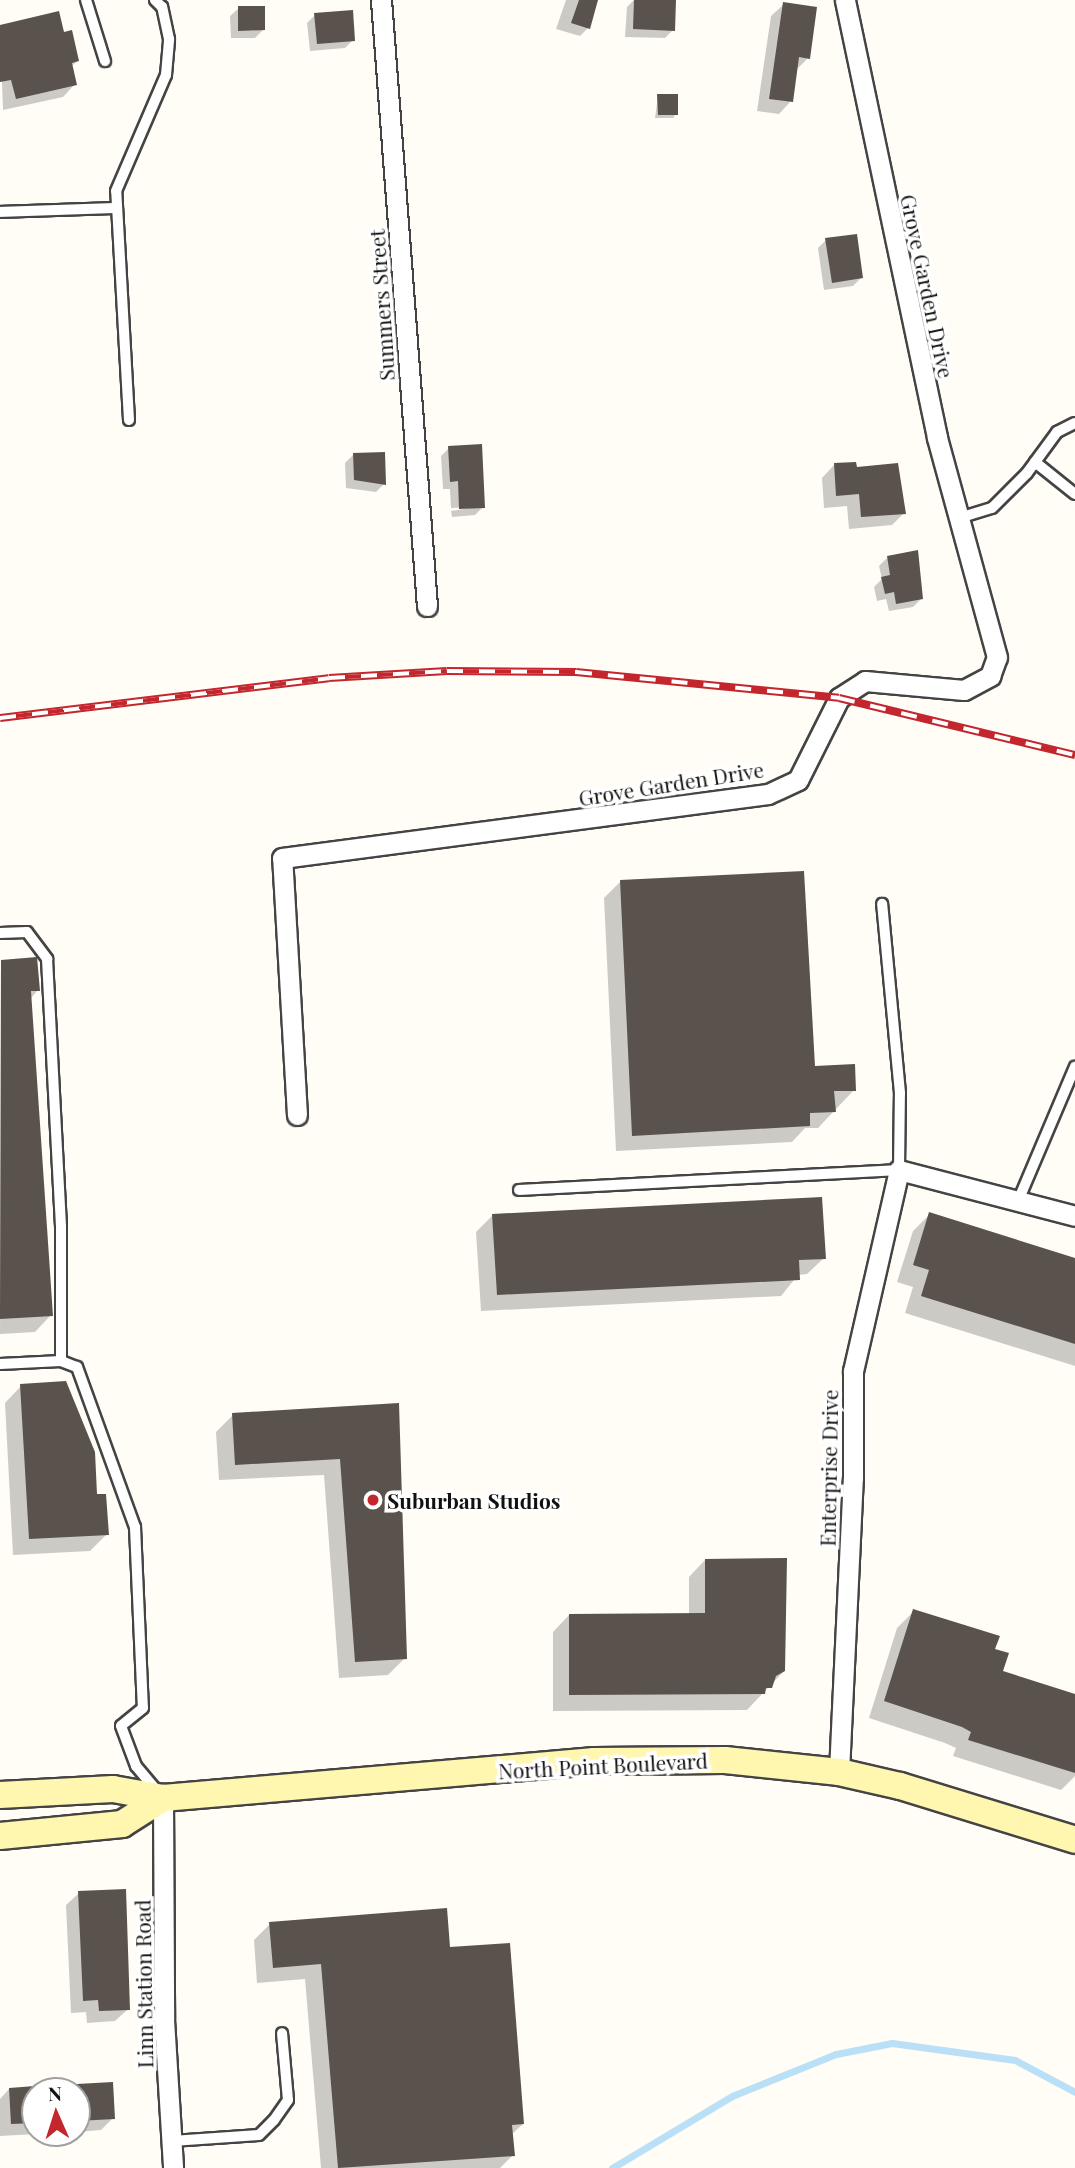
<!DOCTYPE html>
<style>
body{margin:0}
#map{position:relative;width:1075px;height:2168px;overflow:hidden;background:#fffdf5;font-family:"Playfair Display",serif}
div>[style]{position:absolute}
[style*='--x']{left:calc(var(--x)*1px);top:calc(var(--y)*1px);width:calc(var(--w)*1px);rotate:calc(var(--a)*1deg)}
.shadow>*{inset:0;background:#0003}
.stream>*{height:7px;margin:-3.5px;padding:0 3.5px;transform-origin:3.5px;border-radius:3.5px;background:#b9e0f7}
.building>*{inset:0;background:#5a524d}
.roads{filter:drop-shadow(2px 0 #444) drop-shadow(-2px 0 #444) drop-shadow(0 2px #444) drop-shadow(0 -2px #444)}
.lane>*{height:10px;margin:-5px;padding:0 5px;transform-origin:5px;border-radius:5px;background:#fff}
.street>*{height:19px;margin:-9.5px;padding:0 9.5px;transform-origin:9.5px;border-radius:9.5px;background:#fff}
.secondary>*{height:26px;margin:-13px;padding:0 13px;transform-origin:13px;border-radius:13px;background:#fff6b0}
.rail>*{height:8px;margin-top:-4px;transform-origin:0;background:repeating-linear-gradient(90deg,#fff 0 16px,#c4262e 0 32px);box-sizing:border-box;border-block:2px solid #c4262e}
.dots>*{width:19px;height:19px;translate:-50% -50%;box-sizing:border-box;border:4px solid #fff;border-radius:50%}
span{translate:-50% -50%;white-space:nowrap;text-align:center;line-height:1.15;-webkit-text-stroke:7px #fff;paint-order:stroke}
.street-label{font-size:21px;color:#111}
.poi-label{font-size:21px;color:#111;font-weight:700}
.left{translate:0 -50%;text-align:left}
.north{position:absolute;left:21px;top:2077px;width:70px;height:70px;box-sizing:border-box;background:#fff;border:2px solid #a0a0a0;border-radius:50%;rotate:357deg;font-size:19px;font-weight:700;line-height:28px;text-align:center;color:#111}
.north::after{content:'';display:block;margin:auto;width:24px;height:32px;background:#c4262e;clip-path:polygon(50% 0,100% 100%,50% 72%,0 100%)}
</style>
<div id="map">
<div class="shadow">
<i style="clip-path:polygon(566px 0,591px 0,588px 28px,580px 36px,556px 29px)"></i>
<i style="clip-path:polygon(634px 0,652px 0,673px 30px,665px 38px,625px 37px,627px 7px)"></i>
<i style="clip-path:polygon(784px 4px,808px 58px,796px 70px,791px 101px,779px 114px,757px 111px,771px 16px)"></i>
<i style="clip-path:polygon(239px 8px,263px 30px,255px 38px,231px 38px,230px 16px)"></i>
<i style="clip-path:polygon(315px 15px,353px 40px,345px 48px,310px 51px,307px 23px)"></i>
<i style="clip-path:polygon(0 26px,62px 34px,77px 61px,71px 67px,75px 84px,63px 97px,3px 110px)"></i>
<i style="clip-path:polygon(658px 96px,676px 114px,673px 118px,655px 118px)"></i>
<i style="clip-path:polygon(826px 240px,861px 278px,853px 286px,824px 290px,818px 248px)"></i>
<i style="clip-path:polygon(449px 448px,483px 507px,475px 515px,452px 517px,451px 511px,477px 507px,451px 508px,450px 489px,443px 489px,441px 456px)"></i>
<i style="clip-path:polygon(353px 455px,384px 484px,376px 492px,346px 488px,345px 463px)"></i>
<i style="clip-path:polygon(834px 465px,855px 469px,904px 513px,892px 525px,849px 529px,847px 506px,824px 508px,822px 478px)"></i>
<i style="clip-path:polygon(887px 558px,921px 599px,913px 607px,889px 611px,886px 599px,877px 601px,874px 587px,882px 579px,879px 566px)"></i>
<i style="clip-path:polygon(621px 881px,814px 1068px,854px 1090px,818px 1128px,805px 1128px,792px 1142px,616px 1151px,604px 898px)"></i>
<i style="clip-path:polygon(2px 961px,38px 990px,30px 999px,51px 1315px,35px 1332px,0 1334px)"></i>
<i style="clip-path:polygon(930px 1214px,1075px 1259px,1075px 1366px,905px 1313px,913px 1287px,897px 1282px,913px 1231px)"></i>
<i style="clip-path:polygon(492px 1216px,824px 1258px,807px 1274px,798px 1275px,781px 1296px,481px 1311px,476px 1232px)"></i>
<i style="clip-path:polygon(21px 1386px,95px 1496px,107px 1534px,90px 1551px,13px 1555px,5px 1403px)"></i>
<i style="clip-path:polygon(397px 1405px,405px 1658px,388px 1675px,339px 1678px,324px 1475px,219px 1480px,216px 1432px,233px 1415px)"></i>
<i style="clip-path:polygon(705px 1560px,784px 1671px,747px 1710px,553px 1711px,553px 1632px,569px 1615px,689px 1615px,689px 1577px)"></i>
<i style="clip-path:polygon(914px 1611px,993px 1650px,1001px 1673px,1075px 1695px,1075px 1776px,1061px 1790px,953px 1756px,956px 1748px,945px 1743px,869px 1718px,897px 1628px)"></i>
<i style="clip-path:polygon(79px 1893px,128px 2009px,115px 2021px,87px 2023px,86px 2012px,71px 2013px,66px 1905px)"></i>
<i style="clip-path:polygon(270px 1924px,449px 1949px,523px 2124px,511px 2135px,513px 2155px,500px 2168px,321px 2168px,305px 1979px,257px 1983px,254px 1940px)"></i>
<i style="clip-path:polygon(111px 2084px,113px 2118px,101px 2130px,77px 2132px,77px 2091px,35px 2091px,35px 2133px,53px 2133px,0 2136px,0 2099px,9px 2089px)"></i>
</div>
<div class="stream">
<i style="--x:612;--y:2168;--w:140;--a:-31"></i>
<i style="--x:732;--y:2096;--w:112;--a:-22"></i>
<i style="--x:836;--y:2054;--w:57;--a:-11.1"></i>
<i style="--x:892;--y:2043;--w:124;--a:7.9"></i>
<i style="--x:1015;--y:2060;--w:68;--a:28.1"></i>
</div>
<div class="building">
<i style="clip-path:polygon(579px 0,598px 0,590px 29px,571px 23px)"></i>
<i style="clip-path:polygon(634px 0,676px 0,675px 31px,633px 29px)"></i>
<i style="clip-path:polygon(783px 2px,817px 7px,810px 59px,799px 57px,793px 102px,769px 99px)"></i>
<i style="clip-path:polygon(238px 6px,265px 6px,265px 30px,238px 31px)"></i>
<i style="clip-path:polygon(353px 10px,355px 41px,317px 44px,314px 13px)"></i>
<i style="clip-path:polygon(59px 11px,64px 32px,72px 30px,79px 61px,72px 63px,77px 85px,16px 99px,11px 80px,0 82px,0 25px)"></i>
<i style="clip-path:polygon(657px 94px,678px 94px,678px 115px,658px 115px)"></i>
<i style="clip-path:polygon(857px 234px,863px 278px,832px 283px,825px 238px)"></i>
<i style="clip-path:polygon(482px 444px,485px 508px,459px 509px,458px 481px,450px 482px,448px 446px)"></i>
<i style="clip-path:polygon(385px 452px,386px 485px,354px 480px,353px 453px)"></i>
<i style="clip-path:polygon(856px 462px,857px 467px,898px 463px,906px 514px,861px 517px,859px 494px,836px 496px,834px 463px)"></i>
<i style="clip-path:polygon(918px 550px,923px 599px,896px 604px,894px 592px,885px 594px,881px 577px,890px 575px,887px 556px)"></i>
<i style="clip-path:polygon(804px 871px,815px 1066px,855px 1064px,856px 1091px,834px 1091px,836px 1112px,810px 1113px,810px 1126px,632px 1136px,620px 880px)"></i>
<i style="clip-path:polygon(37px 957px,40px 991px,31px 991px,53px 1316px,0 1319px,1px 960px)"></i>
<i style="clip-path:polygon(822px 1197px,826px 1259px,799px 1260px,800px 1280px,497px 1295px,492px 1214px)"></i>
<i style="clip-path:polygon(929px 1212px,1075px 1258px,1075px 1344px,921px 1296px,929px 1270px,913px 1265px)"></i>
<i style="clip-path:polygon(66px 1381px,95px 1452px,97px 1494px,106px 1494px,109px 1535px,29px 1539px,20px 1384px)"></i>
<i style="clip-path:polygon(399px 1403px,407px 1659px,355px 1662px,340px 1459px,235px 1465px,232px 1413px)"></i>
<i style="clip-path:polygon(787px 1558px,785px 1671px,776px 1676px,772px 1688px,766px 1688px,765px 1694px,569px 1695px,569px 1614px,705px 1613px,705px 1559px)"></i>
<i style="clip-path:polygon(913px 1609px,1000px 1636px,995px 1649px,1009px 1653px,1003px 1671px,1075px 1694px,1075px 1773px,968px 1740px,971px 1732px,962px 1727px,884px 1701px)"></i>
<i style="clip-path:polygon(126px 1889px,130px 2010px,99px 2011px,98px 2000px,83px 2001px,78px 1891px)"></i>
<i style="clip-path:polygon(447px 1908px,450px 1947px,510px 1943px,524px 2124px,512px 2125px,515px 2156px,338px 2168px,321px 1964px,273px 1968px,269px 1922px)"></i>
<i style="clip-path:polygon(113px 2082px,115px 2119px,77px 2121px,77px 2084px)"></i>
<i style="clip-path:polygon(35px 2086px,35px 2123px,11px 2124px,9px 2088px)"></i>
</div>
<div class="roads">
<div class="lane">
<i style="--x:86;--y:0;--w:64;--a:72.7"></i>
<i style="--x:0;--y:212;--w:117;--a:-2"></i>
<i style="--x:129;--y:420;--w:229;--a:-93.2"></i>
<i style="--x:116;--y:191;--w:126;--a:-66.7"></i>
<i style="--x:166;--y:75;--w:36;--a:-85"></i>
<i style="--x:169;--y:39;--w:33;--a:-102"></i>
<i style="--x:162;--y:7;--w:10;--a:-135"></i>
<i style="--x:1035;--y:462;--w:51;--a:38.7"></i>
<i style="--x:959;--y:518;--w:34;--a:-17"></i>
<i style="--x:992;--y:508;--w:49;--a:-45"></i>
<i style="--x:1027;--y:473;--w:51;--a:-53.8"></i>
<i style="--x:1057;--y:432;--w:20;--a:-27"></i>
<i style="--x:0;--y:933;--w:27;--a:-2"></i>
<i style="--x:27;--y:932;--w:34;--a:53"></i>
<i style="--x:47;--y:959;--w:268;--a:87"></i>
<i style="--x:61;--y:1227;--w:134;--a:90"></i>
<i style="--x:61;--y:1361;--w:61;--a:177.2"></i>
<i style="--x:519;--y:1190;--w:381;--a:-3"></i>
<i style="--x:899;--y:1170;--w:77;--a:-89.3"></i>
<i style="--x:900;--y:1093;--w:190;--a:-95.4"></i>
<i style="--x:1018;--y:1201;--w:146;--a:-67"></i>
<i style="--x:61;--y:1361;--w:17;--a:21"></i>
<i style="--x:77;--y:1367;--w:170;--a:70.1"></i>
<i style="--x:135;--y:1527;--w:181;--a:87.5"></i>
<i style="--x:143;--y:1708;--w:28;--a:141"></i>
<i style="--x:121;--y:1726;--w:43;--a:69.4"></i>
<i style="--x:136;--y:1766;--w:34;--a:50"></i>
<i style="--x:172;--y:2141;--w:87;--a:-3.9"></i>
<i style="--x:259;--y:2135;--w:21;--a:-45"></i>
<i style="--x:274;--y:2120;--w:24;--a:-55"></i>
<i style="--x:288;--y:2100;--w:67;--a:-95.1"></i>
</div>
<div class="street">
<i style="--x:381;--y:0;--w:608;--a:85.66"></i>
<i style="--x:297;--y:1115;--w:257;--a:-93.3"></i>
<i style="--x:282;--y:858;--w:490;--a:-7.5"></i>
<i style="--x:768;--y:794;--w:33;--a:-25"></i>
<i style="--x:798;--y:780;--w:92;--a:-63.4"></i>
<i style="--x:839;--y:698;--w:31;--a:-33"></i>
<i style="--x:865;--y:681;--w:99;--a:5.2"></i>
<i style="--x:964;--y:690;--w:30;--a:-28"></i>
<i style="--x:990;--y:676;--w:20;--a:-70"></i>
<i style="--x:997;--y:657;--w:228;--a:-105.3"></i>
<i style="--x:937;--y:437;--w:447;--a:-101.9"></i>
<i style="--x:839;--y:1772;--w:294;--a:-87.3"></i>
<i style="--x:853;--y:1478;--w:107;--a:-90"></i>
<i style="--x:853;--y:1371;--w:206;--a:-77.1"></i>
<i style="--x:899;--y:1170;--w:182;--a:14.6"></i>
<i style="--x:163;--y:1798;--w:221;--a:89.7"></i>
<i style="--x:164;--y:2019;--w:149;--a:86.5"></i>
</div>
<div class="secondary">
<i style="--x:0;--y:1795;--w:113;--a:-3"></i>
<i style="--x:113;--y:1789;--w:51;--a:10.2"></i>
<i style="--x:163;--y:1798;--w:433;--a:-4.9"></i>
<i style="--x:594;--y:1761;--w:131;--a:-0.4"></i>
<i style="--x:725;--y:1760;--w:115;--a:6"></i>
<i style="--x:839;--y:1772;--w:63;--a:12.9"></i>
<i style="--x:900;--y:1786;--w:183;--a:17.1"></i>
<i style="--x:0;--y:1836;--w:123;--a:-5.6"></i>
<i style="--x:122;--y:1824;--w:49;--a:-32.4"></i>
</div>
</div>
<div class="rail">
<i style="--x:0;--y:718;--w:331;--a:-6.9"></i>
<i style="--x:329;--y:678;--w:118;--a:-3.4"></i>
<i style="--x:447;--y:671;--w:129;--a:0.4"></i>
<i style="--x:576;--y:672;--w:264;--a:5.6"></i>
<i style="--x:839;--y:698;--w:243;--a:13.6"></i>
</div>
<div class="dots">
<i style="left:373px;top:1500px;background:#c4262e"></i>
</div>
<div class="street-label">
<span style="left:928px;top:286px;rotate:78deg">Grove Garden Drive</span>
<span style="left:381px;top:305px;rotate:-94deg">Summers Street</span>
<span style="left:671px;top:783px;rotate:-9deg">Grove Garden Drive</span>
<span style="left:828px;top:1468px;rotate:-89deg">Enterprise Drive</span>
<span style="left:603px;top:1765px;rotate:-3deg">North Point Boulevard</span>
<span style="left:143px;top:1984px;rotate:-91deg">Linn Station Road</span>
</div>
<div class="poi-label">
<span class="left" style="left:387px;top:1500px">Suburban Studios</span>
</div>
<div class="north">N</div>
</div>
